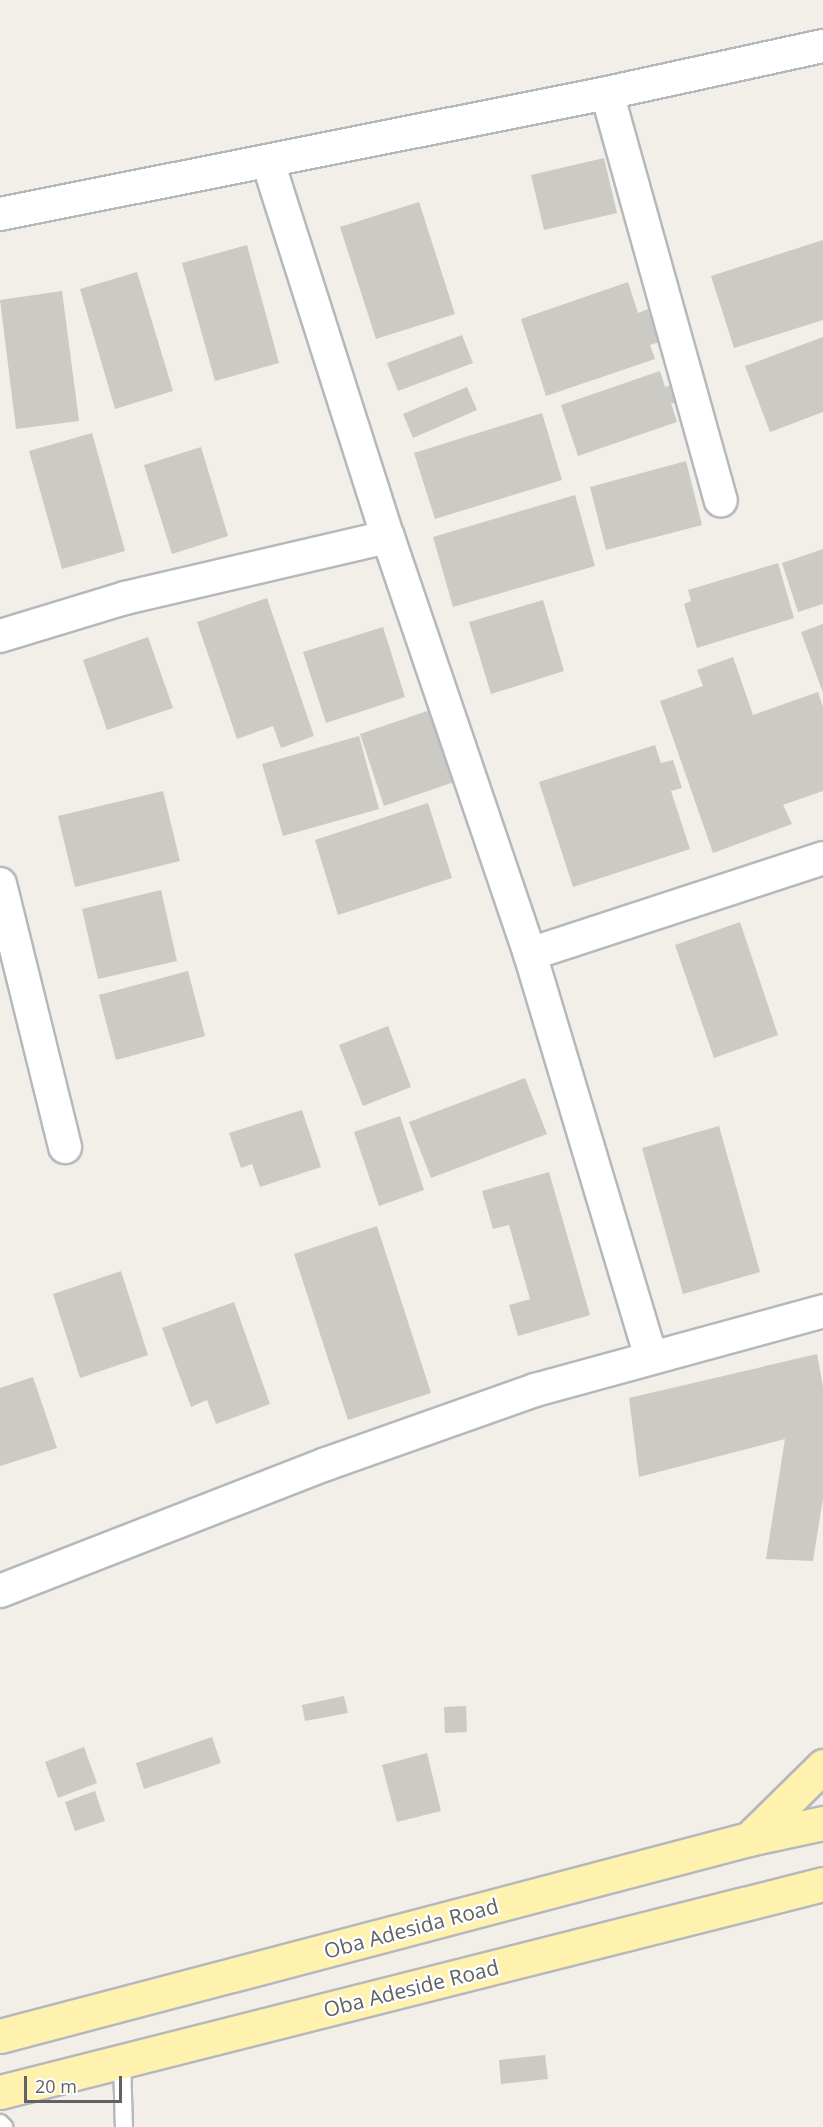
<!DOCTYPE html>
<style>
body{margin:0}
#map{position:relative;width:823px;height:2127px;overflow:hidden;background:#f1efe8;font-family:"Open Sans",sans-serif}
div>[style]{position:absolute}
[style*='--x']{left:calc(var(--x)*1px);top:calc(var(--y)*1px);width:calc(var(--w)*1px);rotate:calc(var(--a)*1deg)}
.building>*{inset:0;background:#cccac5}
.roads{filter:drop-shadow(2px 0 #b5b8bc) drop-shadow(-2px 0 #b5b8bc) drop-shadow(0 2px #b5b8bc) drop-shadow(0 -2px #b5b8bc)}
.service>*{height:16px;margin:-8px;padding:0 8px;transform-origin:8px;border-radius:8px;background:#fff}
.minor>*{height:32px;margin:-16px;padding:0 16px;transform-origin:16px;border-radius:16px;background:#fff}
.primary>*{height:33px;margin:-16.5px;padding:0 16.5px;transform-origin:16.5px;border-radius:16.5px;background:#fff2af}
span{translate:-50% -50%;white-space:nowrap;text-align:center;line-height:1.15;-webkit-text-stroke:4.5px #fff;paint-order:stroke}
.street-label{font-size:21px;color:#5f6368}
.scale{position:absolute;left:24px;top:2076px;width:98px;height:27px;box-sizing:border-box;border:3px solid #5f6368;border-top:0;padding-left:8px;font-size:18px;line-height:21px;white-space:nowrap;color:#5f6368;-webkit-text-stroke:4px #fff;paint-order:stroke}
</style>
<div id="map">
<div class="building">
<i style="clip-path:polygon(604px 158px,617px 213px,544px 230px,531px 175px)"></i>
<i style="clip-path:polygon(419px 202px,455px 314px,376px 339px,340px 227px)"></i>
<i style="clip-path:polygon(823px 240px,823px 320px,734px 348px,711px 276px)"></i>
<i style="clip-path:polygon(247px 245px,279px 363px,215px 381px,182px 263px)"></i>
<i style="clip-path:polygon(137px 272px,173px 391px,115px 409px,80px 289px)"></i>
<i style="clip-path:polygon(628px 282px,638px 313px,648px 309px,659px 342px,650px 345px,655px 359px,546px 396px,521px 319px)"></i>
<i style="clip-path:polygon(62px 291px,79px 421px,16px 429px,0 300px)"></i>
<i style="clip-path:polygon(462px 335px,473px 363px,398px 391px,387px 363px)"></i>
<i style="clip-path:polygon(823px 337px,823px 412px,770px 432px,745px 366px)"></i>
<i style="clip-path:polygon(660px 371px,665px 387px,675px 384px,682px 404px,671px 403px,677px 422px,578px 456px,561px 405px)"></i>
<i style="clip-path:polygon(467px 387px,477px 410px,413px 438px,403px 414px)"></i>
<i style="clip-path:polygon(542px 413px,562px 480px,435px 519px,414px 453px)"></i>
<i style="clip-path:polygon(92px 433px,125px 551px,62px 569px,29px 451px)"></i>
<i style="clip-path:polygon(201px 447px,228px 536px,172px 554px,144px 465px)"></i>
<i style="clip-path:polygon(686px 461px,702px 525px,606px 550px,590px 487px)"></i>
<i style="clip-path:polygon(575px 495px,595px 566px,453px 607px,433px 537px)"></i>
<i style="clip-path:polygon(823px 549px,823px 604px,798px 612px,782px 563px)"></i>
<i style="clip-path:polygon(778px 563px,794px 618px,697px 648px,684px 604px,691px 601px,688px 590px)"></i>
<i style="clip-path:polygon(267px 598px,314px 736px,281px 748px,273px 726px,237px 739px,197px 622px)"></i>
<i style="clip-path:polygon(543px 600px,564px 671px,491px 694px,469px 622px)"></i>
<i style="clip-path:polygon(823px 624px,823px 693px,801px 632px)"></i>
<i style="clip-path:polygon(383px 627px,405px 697px,326px 723px,303px 652px)"></i>
<i style="clip-path:polygon(148px 637px,173px 708px,107px 730px,83px 660px)"></i>
<i style="clip-path:polygon(733px 657px,753px 715px,818px 692px,823px 707px,823px 791px,783px 805px,792px 824px,713px 853px,660px 701px,703px 686px,697px 670px)"></i>
<i style="clip-path:polygon(433px 709px,457px 781px,384px 806px,360px 734px)"></i>
<i style="clip-path:polygon(359px 736px,379px 809px,283px 836px,262px 764px)"></i>
<i style="clip-path:polygon(655px 745px,661px 763px,673px 760px,682px 788px,671px 791px,690px 849px,573px 887px,539px 782px)"></i>
<i style="clip-path:polygon(163px 791px,180px 861px,75px 887px,58px 816px)"></i>
<i style="clip-path:polygon(428px 803px,452px 878px,338px 915px,315px 840px)"></i>
<i style="clip-path:polygon(161px 890px,177px 961px,98px 979px,82px 909px)"></i>
<i style="clip-path:polygon(740px 922px,778px 1035px,714px 1058px,675px 945px)"></i>
<i style="clip-path:polygon(188px 971px,205px 1036px,116px 1060px,99px 995px)"></i>
<i style="clip-path:polygon(388px 1026px,411px 1087px,363px 1106px,339px 1045px)"></i>
<i style="clip-path:polygon(525px 1078px,547px 1134px,431px 1178px,409px 1122px)"></i>
<i style="clip-path:polygon(302px 1110px,321px 1167px,260px 1187px,252px 1164px,241px 1168px,229px 1133px)"></i>
<i style="clip-path:polygon(400px 1116px,424px 1190px,379px 1206px,354px 1132px)"></i>
<i style="clip-path:polygon(719px 1126px,760px 1272px,683px 1294px,642px 1148px)"></i>
<i style="clip-path:polygon(549px 1172px,590px 1315px,518px 1336px,509px 1305px,530px 1299px,509px 1225px,493px 1229px,482px 1191px)"></i>
<i style="clip-path:polygon(377px 1226px,431px 1393px,348px 1420px,294px 1254px)"></i>
<i style="clip-path:polygon(121px 1271px,148px 1355px,80px 1378px,53px 1294px)"></i>
<i style="clip-path:polygon(234px 1302px,270px 1404px,216px 1424px,207px 1400px,191px 1407px,162px 1328px)"></i>
<i style="clip-path:polygon(817px 1354px,823px 1387px,823px 1498px,813px 1561px,766px 1559px,785px 1439px,639px 1477px,629px 1398px)"></i>
<i style="clip-path:polygon(33px 1377px,57px 1448px,0 1466px,0 1388px)"></i>
<i style="clip-path:polygon(344px 1696px,348px 1713px,305px 1721px,302px 1705px)"></i>
<i style="clip-path:polygon(466px 1706px,467px 1732px,445px 1733px,444px 1707px)"></i>
<i style="clip-path:polygon(212px 1737px,221px 1763px,144px 1789px,136px 1763px)"></i>
<i style="clip-path:polygon(84px 1747px,97px 1783px,58px 1798px,45px 1762px)"></i>
<i style="clip-path:polygon(427px 1753px,441px 1811px,397px 1822px,382px 1765px)"></i>
<i style="clip-path:polygon(95px 1791px,105px 1821px,75px 1831px,65px 1802px)"></i>
<i style="clip-path:polygon(545px 2055px,548px 2079px,501px 2084px,499px 2060px)"></i>
</div>
<div class="roads">
<div class="service">
<i style="--x:122;--y:2061;--w:66;--a:88.3"></i>
<i style="--x:0;--y:2123;--w:6;--a:45"></i>
</div>
<div class="minor">
<i style="--x:607;--y:93;--w:423;--a:74.4"></i>
<i style="--x:268;--y:162;--w:394;--a:72.3"></i>
<i style="--x:388;--y:537;--w:441;--a:71.2"></i>
<i style="--x:530;--y:954;--w:421;--a:73.3"></i>
<i style="--x:0;--y:214;--w:619;--a:-11.27"></i>
<i style="--x:607;--y:93;--w:221;--a:-12.3"></i>
<i style="--x:0;--y:636;--w:131;--a:-16.9"></i>
<i style="--x:125;--y:598;--w:270;--a:-13.1"></i>
<i style="--x:0;--y:884;--w:271;--a:76.1"></i>
<i style="--x:530;--y:954;--w:308;--a:-18.1"></i>
<i style="--x:0;--y:1591;--w:350;--a:-21.3"></i>
<i style="--x:326;--y:1464;--w:222;--a:-19.5"></i>
<i style="--x:535;--y:1390;--w:299;--a:-15.3"></i>
</div>
<div class="primary">
<i style="--x:749;--y:1839;--w:104;--a:-44.6"></i>
<i style="--x:0;--y:2036;--w:774;--a:-14.74"></i>
<i style="--x:749;--y:1839;--w:76;--a:-12.2"></i>
<i style="--x:0;--y:2092;--w:849;--a:-14.18"></i>
</div>
</div>
<div class="street-label">
<span style="left:411px;top:1928px;rotate:-15deg">Oba Adesida Road</span>
<span style="left:411px;top:1988px;rotate:-14deg">Oba Adeside Road</span>
</div>
<div class="scale">20 m</div>
</div>
